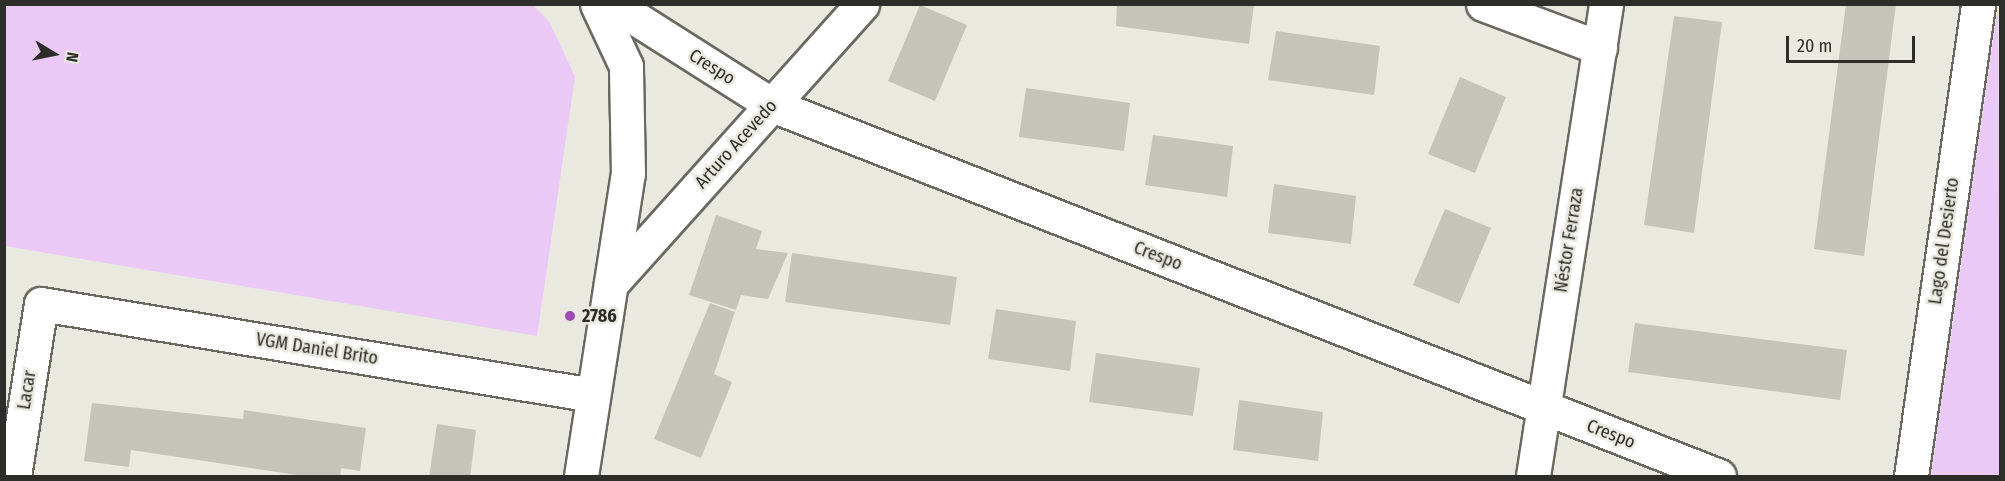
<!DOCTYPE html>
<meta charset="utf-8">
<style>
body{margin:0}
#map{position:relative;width:2005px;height:481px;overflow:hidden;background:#e9e9e0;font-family:"Fira Sans Condensed",sans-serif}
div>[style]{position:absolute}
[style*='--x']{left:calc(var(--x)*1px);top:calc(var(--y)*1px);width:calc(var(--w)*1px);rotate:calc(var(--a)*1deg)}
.green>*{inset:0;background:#ebc9f7}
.building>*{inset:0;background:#c5c4bb}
.roads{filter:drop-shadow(2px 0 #696961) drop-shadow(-2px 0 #696961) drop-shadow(0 2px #696961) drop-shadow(0 -2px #696961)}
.minor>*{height:33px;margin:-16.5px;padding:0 16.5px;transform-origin:16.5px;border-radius:16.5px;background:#fff}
.dots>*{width:16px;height:16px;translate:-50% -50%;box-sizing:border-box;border:3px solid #e9e9e0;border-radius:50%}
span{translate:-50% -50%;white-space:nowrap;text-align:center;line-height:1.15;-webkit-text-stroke:5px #e9e9e0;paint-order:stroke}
.street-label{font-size:18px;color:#2d2d2a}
.poi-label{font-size:18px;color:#2d2d2a;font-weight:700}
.left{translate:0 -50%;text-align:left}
.frame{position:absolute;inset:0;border:6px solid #2d2d2a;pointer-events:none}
.north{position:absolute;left:24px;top:24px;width:60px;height:60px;-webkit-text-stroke:4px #e9e9e0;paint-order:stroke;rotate:100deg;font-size:16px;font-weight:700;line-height:24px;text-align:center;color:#2d2d2a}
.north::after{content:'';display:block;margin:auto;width:21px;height:27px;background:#2d2d2a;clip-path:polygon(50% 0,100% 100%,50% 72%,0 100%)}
.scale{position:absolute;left:1786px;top:36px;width:129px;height:27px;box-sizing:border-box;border:3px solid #2d2d2a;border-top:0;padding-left:8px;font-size:18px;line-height:21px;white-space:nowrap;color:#2d2d2a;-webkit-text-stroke:4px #e9e9e0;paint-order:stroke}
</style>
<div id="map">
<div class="green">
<i style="clip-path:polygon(4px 5px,533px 5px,550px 23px,575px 77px,537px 336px,5px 246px)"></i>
<i style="clip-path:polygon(1998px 5px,2000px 476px,1931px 476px)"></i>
</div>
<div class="building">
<i style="clip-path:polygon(1117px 4px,1254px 4px,1249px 44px,1116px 26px)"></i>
<i style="clip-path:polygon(1846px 4px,1896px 4px,1864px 256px,1814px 249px)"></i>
<i style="clip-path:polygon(920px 5px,967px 25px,935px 101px,888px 81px)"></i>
<i style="clip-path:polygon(1674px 16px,1722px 22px,1694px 233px,1644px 225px)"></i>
<i style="clip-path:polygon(1276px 31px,1380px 46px,1374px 95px,1268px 80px)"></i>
<i style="clip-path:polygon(1460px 77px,1506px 97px,1475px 173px,1428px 154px)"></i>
<i style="clip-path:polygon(1026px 88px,1130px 103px,1124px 151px,1019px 137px)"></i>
<i style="clip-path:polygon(1153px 135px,1233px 146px,1227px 197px,1145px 185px)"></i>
<i style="clip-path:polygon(1274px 184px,1356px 196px,1351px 244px,1268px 233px)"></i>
<i style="clip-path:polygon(1445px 209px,1491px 228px,1459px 304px,1413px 285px)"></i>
<i style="clip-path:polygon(716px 215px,762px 231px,756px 249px,788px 253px,768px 299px,741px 295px,736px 310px,689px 295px)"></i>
<i style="clip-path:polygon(792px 253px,957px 277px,950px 325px,785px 302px)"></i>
<i style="clip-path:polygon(710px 303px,735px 312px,714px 374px,732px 382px,701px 458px,654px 439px)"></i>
<i style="clip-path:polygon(996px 309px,1076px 321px,1070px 371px,988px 359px)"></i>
<i style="clip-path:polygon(1635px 323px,1847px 350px,1840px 400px,1628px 372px)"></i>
<i style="clip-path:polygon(1096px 353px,1200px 368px,1193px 416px,1089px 402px)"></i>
<i style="clip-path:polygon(1239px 400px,1323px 412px,1318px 461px,1233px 450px)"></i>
<i style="clip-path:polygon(92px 403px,243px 419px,244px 410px,366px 428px,360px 471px,341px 468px,340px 477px,310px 477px,131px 450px,129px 467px,84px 461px)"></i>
<i style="clip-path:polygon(437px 424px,476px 430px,470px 477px,429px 477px)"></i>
</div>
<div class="roads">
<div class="minor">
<i style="--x:613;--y:4;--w:188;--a:32.4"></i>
<i style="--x:772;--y:105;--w:1017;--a:21.39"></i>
<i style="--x:1483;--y:4;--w:125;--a:20.6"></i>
<i style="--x:611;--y:284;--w:376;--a:-48.1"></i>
<i style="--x:14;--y:476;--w:174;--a:-81.1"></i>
<i style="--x:41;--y:304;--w:559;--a:9.36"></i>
<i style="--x:581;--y:476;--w:306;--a:-81.2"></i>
<i style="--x:628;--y:174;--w:108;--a:-91.1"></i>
<i style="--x:626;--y:66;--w:68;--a:-115.1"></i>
<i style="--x:1533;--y:476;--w:478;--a:-81.2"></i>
<i style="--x:1911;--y:476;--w:477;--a:-81.9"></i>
</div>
</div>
<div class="dots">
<i style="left:570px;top:316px;background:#9d4ab8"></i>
</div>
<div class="street-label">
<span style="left:712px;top:67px;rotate:32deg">Crespo</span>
<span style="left:736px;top:144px;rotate:-48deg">Arturo Acevedo</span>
<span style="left:1569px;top:240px;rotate:-81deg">Néstor Ferraza</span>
<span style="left:1944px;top:241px;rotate:-82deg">Lago del Desierto</span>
<span style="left:1158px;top:256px;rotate:21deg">Crespo</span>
<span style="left:317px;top:349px;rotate:9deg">VGM Daniel Brito</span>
<span style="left:27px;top:390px;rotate:-81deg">Lacar</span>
<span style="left:1611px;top:434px;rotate:21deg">Crespo</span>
</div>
<div class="poi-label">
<span class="left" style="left:582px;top:316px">2786</span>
</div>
<div class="frame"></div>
<div class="north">N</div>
<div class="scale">20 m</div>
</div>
